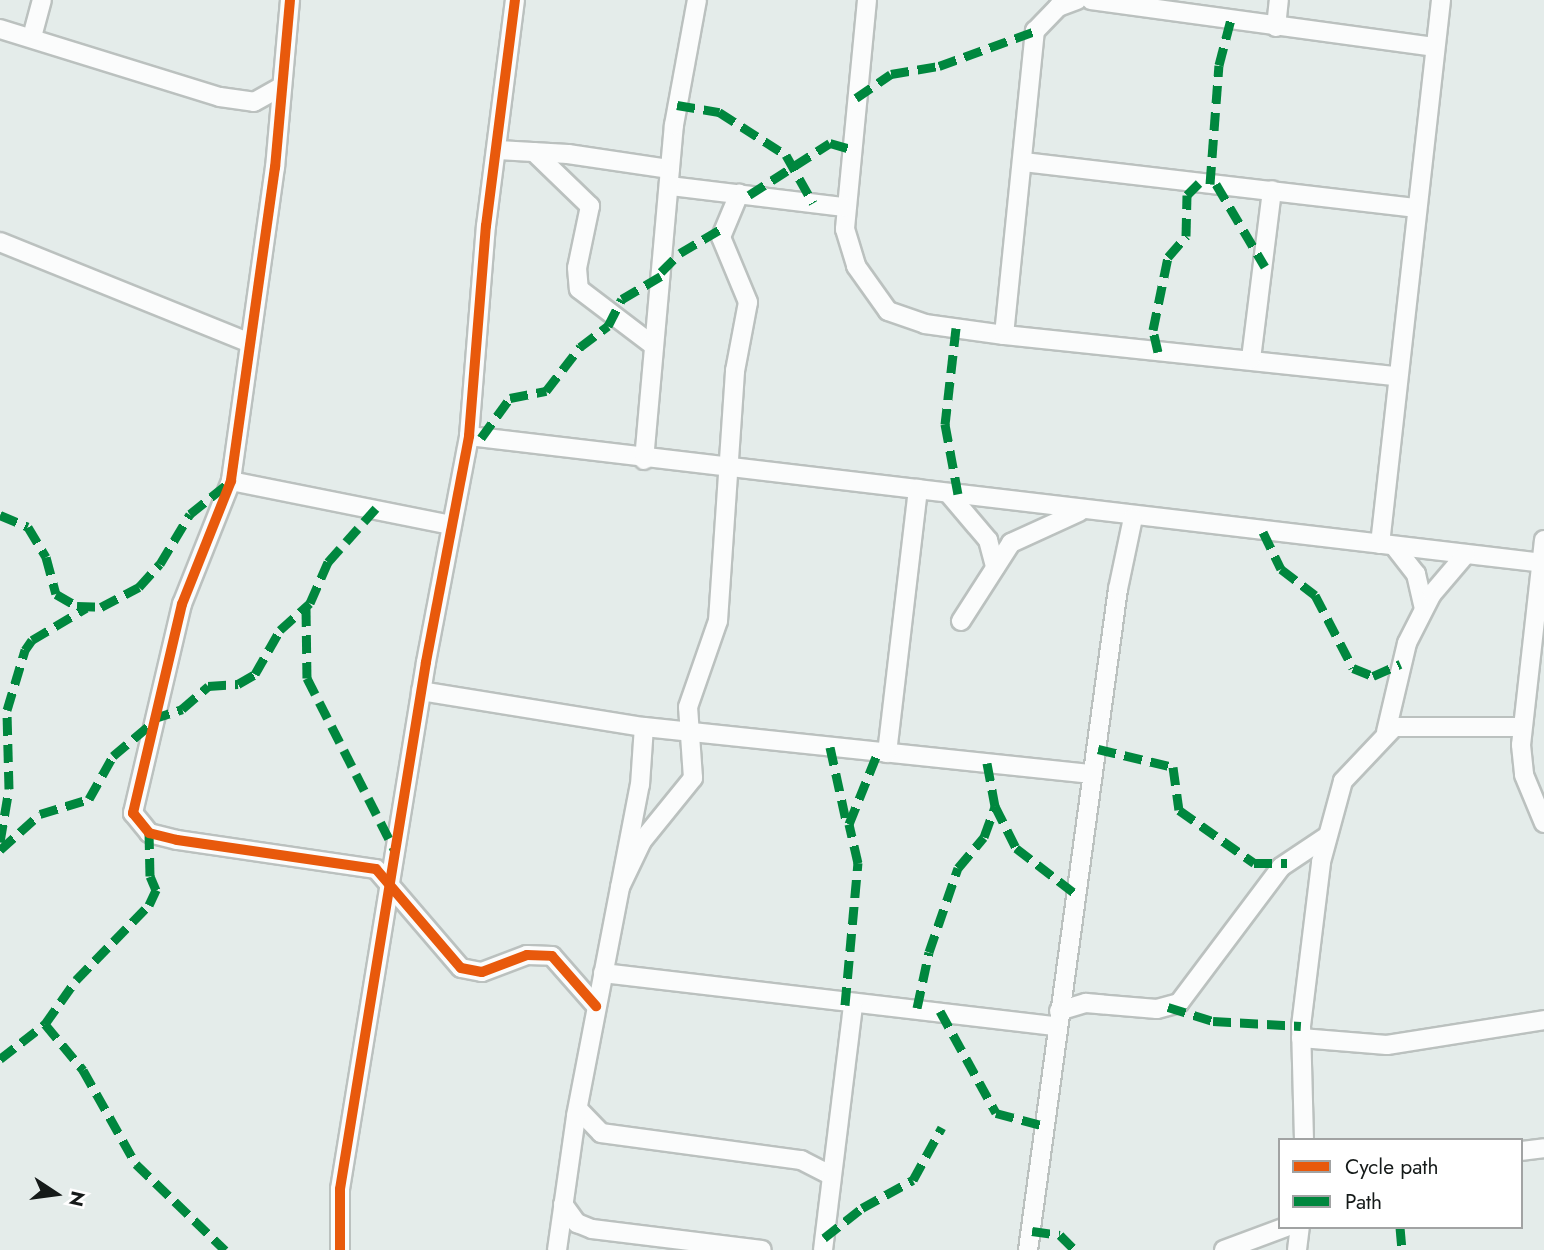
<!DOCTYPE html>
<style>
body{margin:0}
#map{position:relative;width:1544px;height:1250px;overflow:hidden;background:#e4ecea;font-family:Jost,sans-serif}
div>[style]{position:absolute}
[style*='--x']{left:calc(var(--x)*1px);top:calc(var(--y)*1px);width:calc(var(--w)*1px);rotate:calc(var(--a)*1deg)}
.roads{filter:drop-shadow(2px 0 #bbc1bf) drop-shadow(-2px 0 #bbc1bf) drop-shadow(0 2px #bbc1bf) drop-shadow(0 -2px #bbc1bf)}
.minor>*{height:18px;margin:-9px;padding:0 9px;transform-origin:9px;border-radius:9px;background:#fbfcfc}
.quiet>*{height:9px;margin-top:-4.5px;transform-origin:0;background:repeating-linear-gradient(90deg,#00873e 0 18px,transparent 0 27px)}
.cycleway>*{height:10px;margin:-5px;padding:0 5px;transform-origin:5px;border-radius:5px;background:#e8590c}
span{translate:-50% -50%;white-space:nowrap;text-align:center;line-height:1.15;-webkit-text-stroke:7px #fff;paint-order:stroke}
.legend{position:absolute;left:1278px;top:1138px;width:245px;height:91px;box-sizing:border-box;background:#fff;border:2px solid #a1a3a3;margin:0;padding:9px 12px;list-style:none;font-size:21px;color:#151a19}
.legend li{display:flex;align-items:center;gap:14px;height:35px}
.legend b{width:35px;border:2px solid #a1a3a3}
.north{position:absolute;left:21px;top:1159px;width:70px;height:70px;-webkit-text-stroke:5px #fff;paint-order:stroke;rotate:103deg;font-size:19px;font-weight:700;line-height:28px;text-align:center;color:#151a19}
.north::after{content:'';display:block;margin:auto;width:24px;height:32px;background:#151a19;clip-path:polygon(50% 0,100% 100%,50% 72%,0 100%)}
</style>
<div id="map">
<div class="roads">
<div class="minor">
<i style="--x:290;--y:0;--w:168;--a:95.1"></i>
<i style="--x:275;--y:167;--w:317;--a:98"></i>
<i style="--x:231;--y:481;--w:132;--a:111.7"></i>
<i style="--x:182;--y:604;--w:215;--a:103.2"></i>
<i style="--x:133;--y:813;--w:26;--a:51"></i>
<i style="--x:149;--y:833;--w:29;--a:14"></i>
<i style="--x:177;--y:840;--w:201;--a:8.3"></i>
<i style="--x:376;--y:869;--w:130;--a:49.4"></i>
<i style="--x:461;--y:968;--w:21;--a:11"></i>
<i style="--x:482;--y:972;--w:48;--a:-20.7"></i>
<i style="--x:527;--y:955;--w:25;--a:2"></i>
<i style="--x:552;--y:956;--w:67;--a:48.7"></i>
<i style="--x:867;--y:0;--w:230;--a:95.5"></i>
<i style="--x:845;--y:229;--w:39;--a:73"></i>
<i style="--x:856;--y:266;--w:55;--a:54.6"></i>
<i style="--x:888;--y:311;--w:39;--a:19"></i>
<i style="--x:925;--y:324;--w:80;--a:7.9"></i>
<i style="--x:1004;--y:335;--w:395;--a:6"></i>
<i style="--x:1091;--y:0;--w:346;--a:7.8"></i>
<i style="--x:1276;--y:27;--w:27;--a:-84"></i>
<i style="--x:0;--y:29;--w:230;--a:17.2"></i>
<i style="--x:220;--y:97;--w:34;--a:8"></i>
<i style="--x:254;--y:102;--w:31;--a:-29"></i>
<i style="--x:32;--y:37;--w:38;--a:-75"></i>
<i style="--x:498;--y:150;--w:70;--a:3.3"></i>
<i style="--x:568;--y:154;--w:103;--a:8.4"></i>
<i style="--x:534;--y:152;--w:78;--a:44"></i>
<i style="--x:590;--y:206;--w:63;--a:101.8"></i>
<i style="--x:577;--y:268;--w:21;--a:85"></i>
<i style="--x:579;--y:289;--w:94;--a:37.2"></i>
<i style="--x:1024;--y:162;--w:393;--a:6.7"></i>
<i style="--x:670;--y:186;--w:175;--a:6.9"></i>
<i style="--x:0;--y:242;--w:267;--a:22"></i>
<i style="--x:1004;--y:335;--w:306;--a:-84.2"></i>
<i style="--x:1035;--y:31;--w:33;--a:-46"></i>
<i style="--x:1058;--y:7;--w:20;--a:-20"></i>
<i style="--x:1251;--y:359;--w:170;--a:-82.9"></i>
<i style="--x:469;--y:436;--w:1081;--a:6.74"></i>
<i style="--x:644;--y:460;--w:336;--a:-84.9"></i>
<i style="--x:674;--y:125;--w:127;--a:-79.6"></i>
<i style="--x:231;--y:481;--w:225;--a:11.3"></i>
<i style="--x:948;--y:493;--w:62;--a:49.6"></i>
<i style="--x:988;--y:540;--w:28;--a:75"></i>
<i style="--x:1544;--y:540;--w:206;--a:96.4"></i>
<i style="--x:1521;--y:745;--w:30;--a:84"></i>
<i style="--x:1524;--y:775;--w:52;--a:67.4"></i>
<i style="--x:1380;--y:544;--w:547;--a:-83.6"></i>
<i style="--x:1394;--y:546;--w:36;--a:52"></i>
<i style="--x:1416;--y:574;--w:35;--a:77"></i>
<i style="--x:961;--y:621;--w:93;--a:-57.3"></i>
<i style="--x:1011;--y:543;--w:75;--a:-24.5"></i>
<i style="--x:421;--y:691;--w:226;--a:9.2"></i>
<i style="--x:644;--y:727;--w:451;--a:6"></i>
<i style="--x:1386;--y:732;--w:91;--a:-76.7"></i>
<i style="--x:1407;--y:643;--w:55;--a:-63"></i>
<i style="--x:1432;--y:594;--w:52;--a:-49.6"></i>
<i style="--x:887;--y:753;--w:266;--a:-83.3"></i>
<i style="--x:620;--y:887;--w:51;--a:-64.4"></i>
<i style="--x:642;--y:841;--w:81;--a:-51"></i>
<i style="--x:693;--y:778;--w:71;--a:-94"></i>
<i style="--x:688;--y:707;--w:91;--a:-70.8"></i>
<i style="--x:718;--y:621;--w:251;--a:-86.1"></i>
<i style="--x:735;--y:371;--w:70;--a:-79.3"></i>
<i style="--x:748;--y:302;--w:70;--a:-112.6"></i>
<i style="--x:721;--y:237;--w:47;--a:-67.3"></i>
<i style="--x:603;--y:973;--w:457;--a:6.7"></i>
<i style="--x:1059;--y:1011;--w:28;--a:-17"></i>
<i style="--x:1086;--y:1003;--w:71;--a:4.8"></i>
<i style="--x:1157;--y:1009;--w:23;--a:-15"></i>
<i style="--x:1179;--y:1003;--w:170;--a:-53.1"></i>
<i style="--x:1281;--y:867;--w:54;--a:-33.7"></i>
<i style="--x:1301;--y:1038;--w:86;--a:4.7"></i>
<i style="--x:1387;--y:1045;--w:159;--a:-9"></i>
<i style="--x:578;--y:1109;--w:33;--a:46"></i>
<i style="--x:601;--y:1133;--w:202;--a:7.7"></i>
<i style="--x:801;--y:1160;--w:34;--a:27"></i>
<i style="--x:1304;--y:1140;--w:114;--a:-91.5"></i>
<i style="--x:1301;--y:1026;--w:165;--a:-83"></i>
<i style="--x:1321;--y:862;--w:84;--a:-74.8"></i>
<i style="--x:1343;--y:781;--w:74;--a:-46.6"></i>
<i style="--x:1394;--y:727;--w:128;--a:0"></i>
<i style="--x:1521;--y:1151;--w:23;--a:-7"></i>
<i style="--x:563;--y:1204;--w:24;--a:54"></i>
<i style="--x:577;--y:1223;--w:16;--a:22"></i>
<i style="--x:592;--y:1229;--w:171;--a:7"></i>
<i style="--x:340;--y:1250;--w:61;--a:-90"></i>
<i style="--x:340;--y:1189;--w:534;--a:-80.73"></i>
<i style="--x:426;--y:662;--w:230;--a:-79.2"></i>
<i style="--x:469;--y:436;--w:211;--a:-85.4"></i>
<i style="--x:486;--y:226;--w:228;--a:-82.7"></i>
<i style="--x:557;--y:1250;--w:135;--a:-81.9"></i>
<i style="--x:576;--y:1116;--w:337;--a:-79.1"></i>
<i style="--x:640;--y:785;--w:58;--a:-86.1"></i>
<i style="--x:823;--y:1250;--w:246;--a:-83"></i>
<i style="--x:1028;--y:1250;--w:667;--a:-82.25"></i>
<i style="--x:1118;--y:589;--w:73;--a:-78.1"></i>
<i style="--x:1224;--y:1250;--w:66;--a:-20.4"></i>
<i style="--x:1297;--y:1250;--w:23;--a:-83"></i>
</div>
</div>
<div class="quiet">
<i style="--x:856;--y:98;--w:42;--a:-34.4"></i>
<i style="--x:891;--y:74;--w:49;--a:-9.5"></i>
<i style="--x:939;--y:66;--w:102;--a:-20"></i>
<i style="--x:677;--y:105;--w:43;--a:9.5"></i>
<i style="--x:719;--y:112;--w:80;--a:32.7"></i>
<i style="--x:786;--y:155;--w:55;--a:60.6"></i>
<i style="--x:1210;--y:184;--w:119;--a:-85.7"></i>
<i style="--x:1219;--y:65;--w:48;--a:-75.4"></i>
<i style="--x:1216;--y:184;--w:96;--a:59.4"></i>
<i style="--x:749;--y:195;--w:96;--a:-32.7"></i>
<i style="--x:830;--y:143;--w:22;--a:16"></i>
<i style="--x:661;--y:272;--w:27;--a:-45"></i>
<i style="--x:680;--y:253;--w:51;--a:-30.6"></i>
<i style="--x:956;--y:328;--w:97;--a:96.5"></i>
<i style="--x:945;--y:424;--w:71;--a:79.5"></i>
<i style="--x:1158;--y:352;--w:23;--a:-103"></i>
<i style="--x:1153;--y:330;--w:75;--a:-78.4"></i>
<i style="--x:1168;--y:257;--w:28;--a:-49"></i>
<i style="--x:1186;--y:236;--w:41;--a:-88.6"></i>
<i style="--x:1187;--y:195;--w:17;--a:-45"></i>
<i style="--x:481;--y:438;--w:49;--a:-54.1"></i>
<i style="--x:510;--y:398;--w:37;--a:-11"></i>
<i style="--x:546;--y:391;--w:56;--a:-52.3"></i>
<i style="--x:580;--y:347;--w:35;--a:-37"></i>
<i style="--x:608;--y:326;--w:30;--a:-63"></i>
<i style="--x:622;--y:299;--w:45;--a:-30.5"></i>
<i style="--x:0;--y:515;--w:30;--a:23"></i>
<i style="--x:28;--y:527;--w:35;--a:59"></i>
<i style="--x:46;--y:557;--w:38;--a:75"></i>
<i style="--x:56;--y:594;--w:24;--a:30"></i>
<i style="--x:77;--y:606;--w:24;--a:2"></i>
<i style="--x:101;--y:607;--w:43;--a:-27.8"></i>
<i style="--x:139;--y:587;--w:31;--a:-48"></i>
<i style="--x:160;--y:564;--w:58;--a:-59"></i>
<i style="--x:190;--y:514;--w:53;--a:-38.8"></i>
<i style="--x:1263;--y:532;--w:41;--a:64.1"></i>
<i style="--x:1281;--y:569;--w:43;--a:37.4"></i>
<i style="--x:1315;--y:595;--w:82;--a:62.5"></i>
<i style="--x:1353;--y:668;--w:22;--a:22"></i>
<i style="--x:1373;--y:676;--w:30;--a:-24"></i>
<i style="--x:306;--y:608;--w:70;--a:89.2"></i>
<i style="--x:307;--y:678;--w:194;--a:63"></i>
<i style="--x:152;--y:719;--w:32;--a:-18"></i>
<i style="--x:182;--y:709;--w:35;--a:-41"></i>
<i style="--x:208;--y:686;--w:30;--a:-4"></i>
<i style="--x:238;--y:684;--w:20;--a:-30"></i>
<i style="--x:255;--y:674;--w:51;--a:-60.4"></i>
<i style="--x:280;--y:630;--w:40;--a:-42"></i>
<i style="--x:310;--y:603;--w:45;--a:-66.3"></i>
<i style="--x:328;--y:562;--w:74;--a:-48.3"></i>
<i style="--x:830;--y:747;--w:80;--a:77.7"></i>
<i style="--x:1098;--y:749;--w:77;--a:13.5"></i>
<i style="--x:1173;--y:767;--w:43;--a:82.1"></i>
<i style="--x:1179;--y:810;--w:92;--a:35.2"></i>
<i style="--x:1254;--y:863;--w:33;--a:0"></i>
<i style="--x:987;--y:763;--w:44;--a:79.5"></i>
<i style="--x:995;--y:806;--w:47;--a:63.4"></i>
<i style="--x:1016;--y:848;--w:77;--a:37.6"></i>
<i style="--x:0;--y:842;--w:54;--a:-80.4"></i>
<i style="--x:9;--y:789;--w:79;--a:-91.5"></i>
<i style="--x:7;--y:710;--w:63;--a:-73.3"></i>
<i style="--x:25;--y:650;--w:12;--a:-55"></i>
<i style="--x:32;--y:640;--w:63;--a:-30.7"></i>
<i style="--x:0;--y:850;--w:54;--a:-42"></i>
<i style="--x:40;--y:814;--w:51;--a:-17"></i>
<i style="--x:89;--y:799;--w:49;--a:-60.8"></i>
<i style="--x:113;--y:756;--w:50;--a:-40.1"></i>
<i style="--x:845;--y:1005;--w:143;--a:-84.8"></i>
<i style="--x:858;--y:863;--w:40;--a:-103"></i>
<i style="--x:849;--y:824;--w:78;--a:-68.1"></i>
<i style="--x:1168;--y:1007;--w:47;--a:17.3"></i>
<i style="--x:1213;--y:1021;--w:88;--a:3.3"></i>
<i style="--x:917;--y:1008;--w:57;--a:-77.9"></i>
<i style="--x:929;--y:952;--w:89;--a:-71"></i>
<i style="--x:958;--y:868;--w:40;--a:-50"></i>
<i style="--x:984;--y:837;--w:33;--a:-70"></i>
<i style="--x:940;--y:1011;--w:116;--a:61.2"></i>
<i style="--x:996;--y:1113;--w:51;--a:14.9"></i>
<i style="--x:45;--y:1024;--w:60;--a:50.4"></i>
<i style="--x:83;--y:1070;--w:108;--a:60.6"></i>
<i style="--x:136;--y:1164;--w:124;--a:44"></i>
<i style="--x:0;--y:1059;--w:57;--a:-37.9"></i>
<i style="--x:45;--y:1024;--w:54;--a:-54.8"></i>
<i style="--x:76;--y:980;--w:105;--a:-45.8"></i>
<i style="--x:149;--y:905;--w:17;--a:-65"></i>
<i style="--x:156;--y:890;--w:15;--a:-113"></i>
<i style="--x:150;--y:876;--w:43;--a:-91.3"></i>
<i style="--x:1400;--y:1227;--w:23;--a:85"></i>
<i style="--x:1032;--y:1231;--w:28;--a:8"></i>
<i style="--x:1060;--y:1235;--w:21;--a:45"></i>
<i style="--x:824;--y:1238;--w:48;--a:-38.3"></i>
<i style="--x:862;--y:1208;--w:58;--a:-28.8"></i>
<i style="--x:913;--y:1180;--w:60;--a:-61.3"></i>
</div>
<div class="cycleway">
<i style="--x:290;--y:0;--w:168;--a:95.1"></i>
<i style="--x:275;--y:167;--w:317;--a:98"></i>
<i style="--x:231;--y:481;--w:132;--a:111.7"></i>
<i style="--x:182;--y:604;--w:215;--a:103.2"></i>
<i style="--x:133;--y:813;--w:26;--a:51"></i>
<i style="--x:149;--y:833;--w:29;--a:14"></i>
<i style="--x:177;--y:840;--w:201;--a:8.3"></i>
<i style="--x:376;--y:869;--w:130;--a:49.4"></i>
<i style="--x:461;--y:968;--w:21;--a:11"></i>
<i style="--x:482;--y:972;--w:48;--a:-20.7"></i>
<i style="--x:527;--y:955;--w:25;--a:2"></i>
<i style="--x:552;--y:956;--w:67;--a:48.7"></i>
<i style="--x:340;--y:1250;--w:61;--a:-90"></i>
<i style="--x:340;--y:1189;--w:534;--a:-80.73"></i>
<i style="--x:426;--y:662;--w:230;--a:-79.2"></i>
<i style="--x:469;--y:436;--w:211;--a:-85.4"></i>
<i style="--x:486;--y:226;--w:228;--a:-82.7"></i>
</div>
<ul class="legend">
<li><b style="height:9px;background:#e8590c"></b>Cycle path</li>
<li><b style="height:9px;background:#00873e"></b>Path</li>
</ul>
<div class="north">N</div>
</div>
